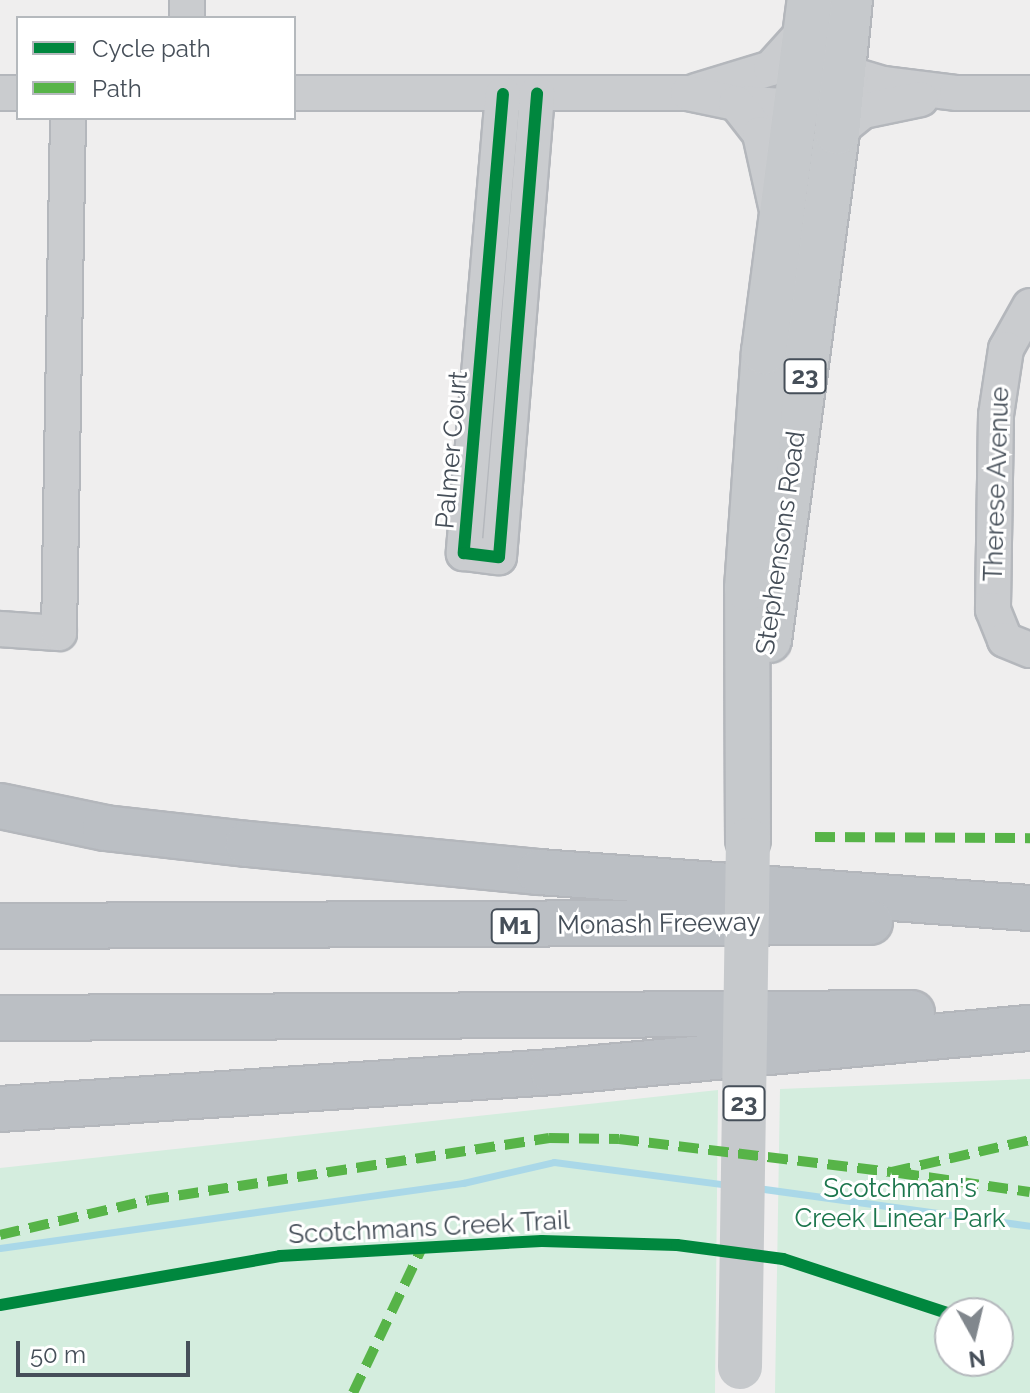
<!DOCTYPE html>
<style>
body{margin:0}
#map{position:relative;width:1030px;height:1393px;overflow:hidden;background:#efeeee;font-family:Raleway,sans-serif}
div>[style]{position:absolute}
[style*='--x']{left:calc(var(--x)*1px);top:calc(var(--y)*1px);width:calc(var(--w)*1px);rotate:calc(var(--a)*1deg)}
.green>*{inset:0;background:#d4edde}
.stream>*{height:7px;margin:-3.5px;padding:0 3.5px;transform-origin:3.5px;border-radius:3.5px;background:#aad8e8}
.roads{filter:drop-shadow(2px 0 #b4b7bc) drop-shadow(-2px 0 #b4b7bc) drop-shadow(0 2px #b4b7bc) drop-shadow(0 -2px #b4b7bc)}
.minor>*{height:34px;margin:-17px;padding:0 17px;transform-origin:17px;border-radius:17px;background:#cacccf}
.major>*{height:44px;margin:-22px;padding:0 22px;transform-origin:22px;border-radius:22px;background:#c6c9cc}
.highway>*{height:44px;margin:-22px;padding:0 22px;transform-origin:22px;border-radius:22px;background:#bbbfc4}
.major-bridge>*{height:44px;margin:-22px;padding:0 22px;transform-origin:22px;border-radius:22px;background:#c6c9cc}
.quiet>*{height:10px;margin-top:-5px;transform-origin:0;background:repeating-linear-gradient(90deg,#57b448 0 20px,transparent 0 30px)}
.cycleway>*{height:12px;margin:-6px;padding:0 6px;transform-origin:6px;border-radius:6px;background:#00873e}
span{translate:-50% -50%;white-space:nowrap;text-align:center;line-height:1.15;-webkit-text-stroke:6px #fff;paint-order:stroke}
.shield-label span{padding:2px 6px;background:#fff;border:2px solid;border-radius:6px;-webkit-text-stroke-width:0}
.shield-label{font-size:24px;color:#464f59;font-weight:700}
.street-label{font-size:26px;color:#464f59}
.park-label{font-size:26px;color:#1c764d}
.legend{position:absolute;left:16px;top:16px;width:280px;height:104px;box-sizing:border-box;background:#fff;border:2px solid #b5b9bd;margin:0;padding:10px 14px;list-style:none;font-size:24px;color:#464f59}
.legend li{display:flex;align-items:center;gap:16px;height:40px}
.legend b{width:40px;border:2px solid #b5b9bd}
.north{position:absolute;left:934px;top:1297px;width:80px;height:80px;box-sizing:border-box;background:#fff;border:2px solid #b5b9bd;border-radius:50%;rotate:172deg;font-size:22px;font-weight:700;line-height:32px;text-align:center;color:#464f59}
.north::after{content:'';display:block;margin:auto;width:28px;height:36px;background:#81878d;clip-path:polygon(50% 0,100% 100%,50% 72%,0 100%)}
.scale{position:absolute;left:16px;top:1341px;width:174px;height:36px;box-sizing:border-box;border:4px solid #464f59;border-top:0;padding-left:10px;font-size:24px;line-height:28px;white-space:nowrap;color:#464f59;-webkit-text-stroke:6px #fff;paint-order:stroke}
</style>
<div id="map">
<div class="green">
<i style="clip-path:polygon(evenodd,1030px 1079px,1030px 1393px,775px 1393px,780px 1089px,1030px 1079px,950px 1313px,998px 1313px,998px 1361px,950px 1361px,950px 1313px)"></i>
<i style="clip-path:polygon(718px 1090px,715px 1393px,0 1393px,0 1168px)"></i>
</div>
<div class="stream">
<i style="--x:757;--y:1188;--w:276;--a:7.9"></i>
<i style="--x:0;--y:1248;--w:468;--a:-8"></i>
<i style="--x:463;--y:1183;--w:93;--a:-13"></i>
<i style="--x:554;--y:1162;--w:177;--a:7.5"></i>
</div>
<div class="roads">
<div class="minor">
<i style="--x:187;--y:18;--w:18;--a:-90"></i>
<i style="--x:843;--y:72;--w:42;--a:16.7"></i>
<i style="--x:883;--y:84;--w:75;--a:6.9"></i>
<i style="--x:957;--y:93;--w:73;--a:0"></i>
<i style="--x:696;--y:91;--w:78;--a:-17"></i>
<i style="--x:771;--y:68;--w:54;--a:-48"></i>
<i style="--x:0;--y:93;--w:18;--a:0"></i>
<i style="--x:294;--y:93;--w:394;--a:0"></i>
<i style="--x:688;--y:93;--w:49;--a:11.8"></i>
<i style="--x:736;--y:103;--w:64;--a:3.6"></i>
<i style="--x:503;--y:94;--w:461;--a:94.9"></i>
<i style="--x:464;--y:553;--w:35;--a:7"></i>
<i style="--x:499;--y:557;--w:465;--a:-85.3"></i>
<i style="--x:736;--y:103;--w:39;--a:52"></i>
<i style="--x:760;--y:134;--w:74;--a:77.5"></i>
<i style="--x:837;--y:132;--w:33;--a:-39"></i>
<i style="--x:863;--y:111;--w:59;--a:-11.7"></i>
<i style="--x:1030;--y:306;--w:49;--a:119.2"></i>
<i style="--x:1006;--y:349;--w:67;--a:98.6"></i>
<i style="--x:996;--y:415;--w:195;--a:90.9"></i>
<i style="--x:993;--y:610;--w:32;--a:68"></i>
<i style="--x:1005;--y:640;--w:27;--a:22"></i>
<i style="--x:0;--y:629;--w:59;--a:3.9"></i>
<i style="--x:59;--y:633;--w:515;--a:-89"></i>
</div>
<div class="major">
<i style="--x:769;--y:640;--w:513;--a:-82.38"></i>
<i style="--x:837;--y:132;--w:133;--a:-84.4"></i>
<i style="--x:748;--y:840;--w:252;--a:-90.2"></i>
<i style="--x:747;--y:588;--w:237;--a:-85.9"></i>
<i style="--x:764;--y:352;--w:355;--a:-82.6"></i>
</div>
<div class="highway">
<i style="--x:0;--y:806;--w:107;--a:11.8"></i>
<i style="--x:105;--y:828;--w:144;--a:6.4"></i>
<i style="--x:248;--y:844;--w:292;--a:5.5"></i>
<i style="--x:539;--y:872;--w:492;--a:4.2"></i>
<i style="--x:0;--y:926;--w:870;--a:-0.26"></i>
<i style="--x:0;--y:1018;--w:912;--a:-0.31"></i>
<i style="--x:0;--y:1109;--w:554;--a:-3.83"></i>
<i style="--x:553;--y:1072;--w:479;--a:-5.3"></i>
</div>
</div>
<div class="major-bridge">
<i style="--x:740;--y:1367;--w:527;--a:-89.13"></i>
</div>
<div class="quiet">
<i style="--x:815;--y:837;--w:215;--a:0.3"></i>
<i style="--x:899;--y:1173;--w:132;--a:8.3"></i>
<i style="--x:0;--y:1235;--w:153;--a:-13.2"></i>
<i style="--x:149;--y:1200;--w:405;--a:-8.8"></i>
<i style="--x:549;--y:1138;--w:70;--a:0.8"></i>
<i style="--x:619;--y:1139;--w:274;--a:6.9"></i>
<i style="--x:891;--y:1172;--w:143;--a:-13"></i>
<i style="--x:353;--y:1393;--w:161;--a:-64.6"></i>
</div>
<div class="cycleway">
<i style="--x:503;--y:94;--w:461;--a:94.9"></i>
<i style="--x:464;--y:553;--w:35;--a:7"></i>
<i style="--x:499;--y:557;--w:465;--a:-85.3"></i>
<i style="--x:0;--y:1305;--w:284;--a:-9.9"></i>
<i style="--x:280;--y:1256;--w:262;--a:-3.3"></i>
<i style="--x:542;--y:1241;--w:135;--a:1.7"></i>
<i style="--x:677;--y:1245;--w:107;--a:7.5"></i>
<i style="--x:783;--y:1259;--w:176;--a:18.2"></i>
</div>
<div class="shield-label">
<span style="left:805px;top:376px">23</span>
<span style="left:515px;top:926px">M1</span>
<span style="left:744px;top:1103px">23</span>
</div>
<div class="street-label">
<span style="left:452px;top:450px;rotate:-85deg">Palmer Court</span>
<span style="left:997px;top:484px;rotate:-88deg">Therese Avenue</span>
<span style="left:781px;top:543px;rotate:-82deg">Stephensons Road</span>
<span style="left:659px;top:924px;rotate:-1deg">Monash Freeway</span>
<span style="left:429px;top:1228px;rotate:-3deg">Scotchmans Creek Trail</span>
</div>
<div class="park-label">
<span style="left:900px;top:1204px">Scotchman's<br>Creek Linear Park</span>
</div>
<ul class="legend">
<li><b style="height:10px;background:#00873e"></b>Cycle path</li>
<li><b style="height:10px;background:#57b448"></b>Path</li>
</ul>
<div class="north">N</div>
<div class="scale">50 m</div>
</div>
